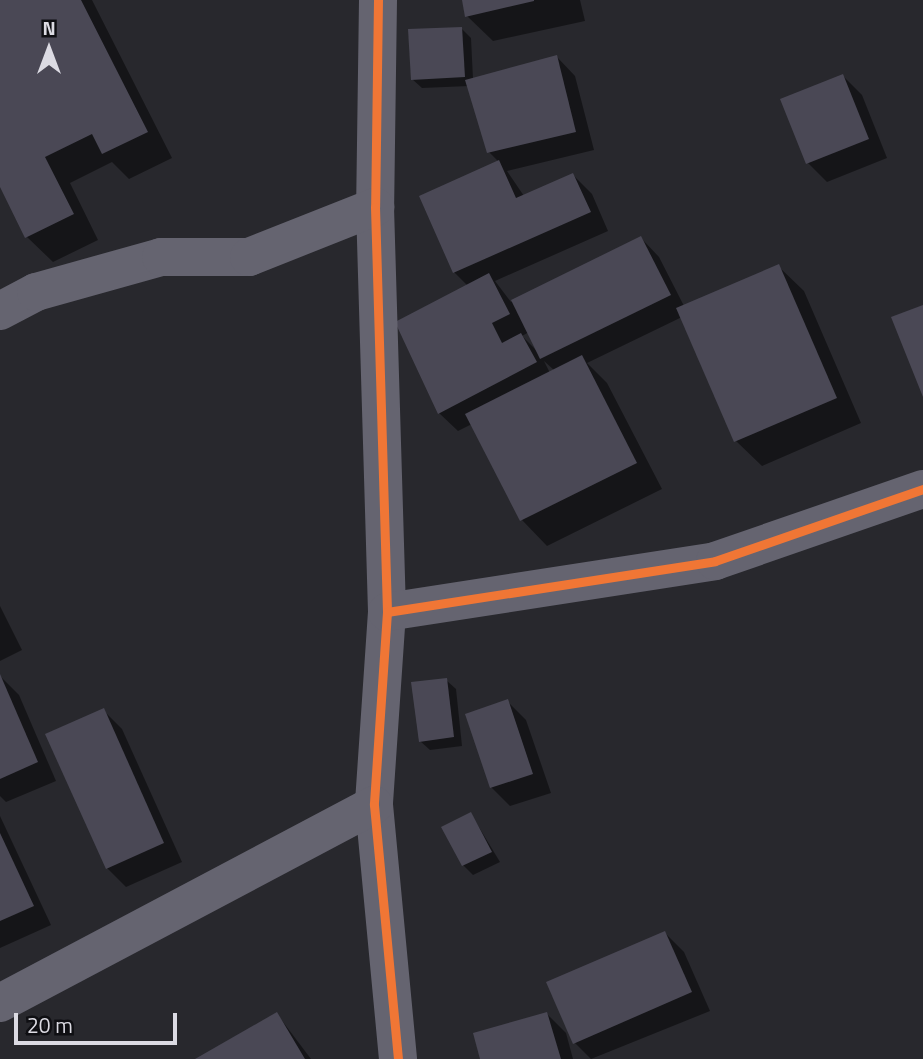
<!DOCTYPE html>
<style>
body{margin:0}
#map{position:relative;width:923px;height:1059px;overflow:hidden;background:#28282d;font-family:"Titillium Web",sans-serif}
div>[style]{position:absolute}
[style*='--x']{left:calc(var(--x)*1px);top:calc(var(--y)*1px);width:calc(var(--w)*1px);rotate:calc(var(--a)*1deg)}
.shadow>*{inset:0;background:#0007}
.building>*{inset:0;background:#4a4855}
.street>*{height:38px;margin:-19px;padding:0 19px;transform-origin:19px;border-radius:19px;background:#656470}
.cycleway>*{height:9px;margin:-4.5px;padding:0 4.5px;transform-origin:4.5px;border-radius:4.5px;background:#f07635}
span{translate:-50% -50%;white-space:nowrap;text-align:center;line-height:1.15;-webkit-text-stroke:5px #0f0f13;paint-order:stroke}
.north{position:absolute;left:14px;top:14px;width:70px;height:70px;-webkit-text-stroke:5px #0f0f13;paint-order:stroke;rotate:0deg;font-size:19px;font-weight:700;line-height:28px;text-align:center;color:#dcdbe3}
.north::after{content:'';display:block;margin:auto;width:24px;height:32px;background:#dcdbe3;clip-path:polygon(50% 0,100% 100%,50% 72%,0 100%)}
.scale{position:absolute;left:14px;top:1013px;width:163px;height:32px;box-sizing:border-box;border:4px solid #dcdbe3;border-top:0;padding-left:9px;font-size:21px;line-height:24px;white-space:nowrap;color:#dcdbe3;-webkit-text-stroke:5px #0f0f13;paint-order:stroke}
</style>
<div id="map">
<div class="shadow">
<i style="clip-path:polygon(0 0,92px 0,172px 158px,129px 179px,112px 162px,70px 183px,98px 240px,53px 262px,27px 237px,0 183px)"></i>
<i style="clip-path:polygon(463px 0,580px 0,585px 21px,493px 41px,467px 16px)"></i>
<i style="clip-path:polygon(evenodd,461px 28px,471px 38px,473px 79px,557px 57px,575px 76px,594px 150px,507px 171px,524px 196px,573px 175px,592px 194px,608px 231px,495px 281px,511px 302px,641px 238px,659px 257px,684px 306px,778px 266px,804px 291px,861px 423px,762px 466px,736px 441px,682px 317px,587px 363px,607px 383px,662px 489px,547px 546px,522px 520px,472px 424px,458px 431px,439px 413px,468px 286px,454px 272px,499px 162px,489px 152px,469px 86px,422px 88px,412px 79px,461px 28px,529px 332px,538px 352px,522px 336px,529px 332px,461px 28px,544px 361px,555px 371px,550px 373px,544px 361px)"></i>
<i style="clip-path:polygon(843px 76px,862px 95px,887px 158px,827px 182px,808px 163px)"></i>
<i style="clip-path:polygon(0 606px,22px 650px,0 661px)"></i>
<i style="clip-path:polygon(0 676px,19px 695px,56px 781px,6px 802px,0 796px)"></i>
<i style="clip-path:polygon(446px 680px,456px 689px,462px 746px,430px 750px,420px 741px)"></i>
<i style="clip-path:polygon(507px 701px,526px 720px,551px 793px,510px 806px,491px 787px)"></i>
<i style="clip-path:polygon(103px 710px,122px 729px,182px 862px,126px 887px,107px 868px)"></i>
<i style="clip-path:polygon(471px 814px,500px 862px,473px 875px,463px 865px)"></i>
<i style="clip-path:polygon(0 816px,51px 925px,0 948px)"></i>
<i style="clip-path:polygon(665px 933px,684px 952px,710px 1011px,591px 1059px,575px 1043px,549px 983px)"></i>
<i style="clip-path:polygon(277px 1014px,311px 1059px,198px 1059px)"></i>
<i style="clip-path:polygon(547px 1014px,566px 1033px,573px 1059px,482px 1059px)"></i>
</div>
<div class="building">
<i style="clip-path:polygon(0 0,81px 0,148px 132px,102px 154px,92px 134px,45px 157px,74px 214px,25px 238px,0 187px)"></i>
<i style="clip-path:polygon(462px 0,534px 0,534px 1px,465px 17px)"></i>
<i style="clip-path:polygon(462px 27px,465px 77px,411px 80px,408px 29px)"></i>
<i style="clip-path:polygon(557px 55px,576px 132px,487px 153px,465px 80px)"></i>
<i style="clip-path:polygon(843px 74px,869px 139px,806px 164px,780px 99px)"></i>
<i style="clip-path:polygon(499px 160px,516px 198px,573px 173px,591px 212px,453px 273px,419px 196px)"></i>
<i style="clip-path:polygon(641px 236px,671px 295px,540px 359px,511px 300px)"></i>
<i style="clip-path:polygon(779px 264px,837px 398px,734px 442px,676px 308px)"></i>
<i style="clip-path:polygon(489px 273px,510px 314px,492px 323px,502px 343px,521px 333px,537px 362px,438px 414px,395px 322px)"></i>
<i style="clip-path:polygon(923px 305px,923px 397px,891px 317px)"></i>
<i style="clip-path:polygon(582px 355px,637px 463px,520px 521px,465px 414px)"></i>
<i style="clip-path:polygon(0 674px,38px 762px,0 779px)"></i>
<i style="clip-path:polygon(447px 678px,454px 737px,419px 742px,411px 682px)"></i>
<i style="clip-path:polygon(508px 699px,533px 774px,490px 788px,465px 714px)"></i>
<i style="clip-path:polygon(104px 708px,164px 843px,106px 869px,45px 734px)"></i>
<i style="clip-path:polygon(471px 812px,492px 852px,462px 866px,441px 827px)"></i>
<i style="clip-path:polygon(0 833px,34px 906px,0 921px)"></i>
<i style="clip-path:polygon(665px 931px,692px 992px,573px 1044px,546px 982px)"></i>
<i style="clip-path:polygon(277px 1012px,305px 1059px,195px 1059px)"></i>
<i style="clip-path:polygon(547px 1012px,561px 1059px,480px 1059px,473px 1033px)"></i>
</div>
<div class="street">
<i style="--x:378;--y:0;--w:207;--a:90.8"></i>
<i style="--x:375;--y:207;--w:405;--a:88.3"></i>
<i style="--x:387;--y:612;--w:193;--a:93.9"></i>
<i style="--x:374;--y:805;--w:255;--a:84.6"></i>
<i style="--x:0;--y:311;--w:41;--a:-27.8"></i>
<i style="--x:36;--y:292;--w:130;--a:-15.6"></i>
<i style="--x:161;--y:257;--w:88;--a:0"></i>
<i style="--x:249;--y:257;--w:136;--a:-21.6"></i>
<i style="--x:387;--y:612;--w:332;--a:-8.8"></i>
<i style="--x:715;--y:561;--w:220;--a:-19.1"></i>
<i style="--x:0;--y:1003;--w:423;--a:-27.9"></i>
</div>
<div class="cycleway">
<i style="--x:378;--y:0;--w:207;--a:90.8"></i>
<i style="--x:375;--y:207;--w:405;--a:88.3"></i>
<i style="--x:387;--y:612;--w:193;--a:93.9"></i>
<i style="--x:374;--y:805;--w:255;--a:84.6"></i>
<i style="--x:387;--y:612;--w:332;--a:-8.8"></i>
<i style="--x:715;--y:561;--w:220;--a:-19.1"></i>
</div>
<div class="north">N</div>
<div class="scale">20 m</div>
</div>
